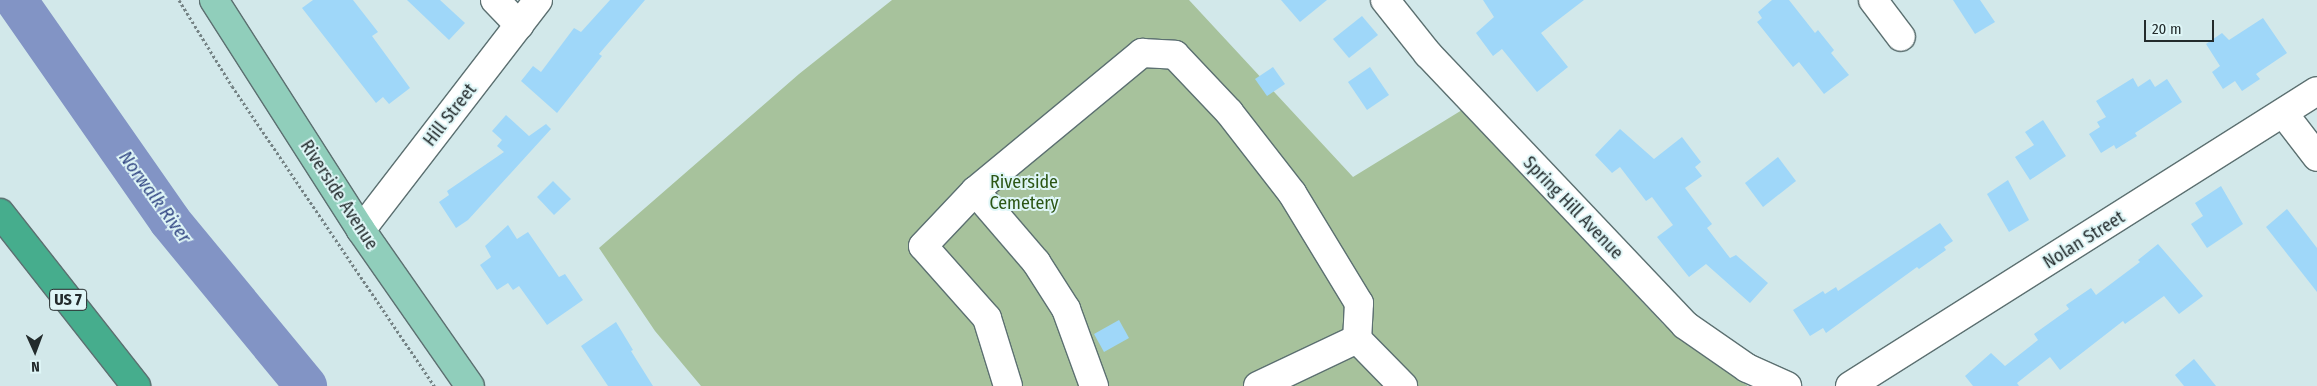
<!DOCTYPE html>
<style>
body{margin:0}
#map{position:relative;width:2317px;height:386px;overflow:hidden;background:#d2e8ea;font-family:"Fira Sans Condensed",sans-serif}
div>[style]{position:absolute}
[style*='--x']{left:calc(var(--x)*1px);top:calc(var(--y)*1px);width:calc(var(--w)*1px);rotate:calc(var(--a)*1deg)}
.green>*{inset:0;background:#a7c29c}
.river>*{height:42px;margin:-21px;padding:0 21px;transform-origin:21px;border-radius:21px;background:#8294c5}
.building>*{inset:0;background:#9fd7f9}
.path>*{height:3px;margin-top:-1.5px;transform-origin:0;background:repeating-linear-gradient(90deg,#758385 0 2.5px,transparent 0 5px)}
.roads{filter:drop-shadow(1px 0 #5c7071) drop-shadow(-1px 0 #5c7071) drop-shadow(0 1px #5c7071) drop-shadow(0 -1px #5c7071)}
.minor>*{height:28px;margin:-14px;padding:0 14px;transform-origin:14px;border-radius:14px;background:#fff}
.major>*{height:28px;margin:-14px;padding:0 14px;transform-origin:14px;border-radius:14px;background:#90cebb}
.highway>*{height:28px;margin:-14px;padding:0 14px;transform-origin:14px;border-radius:14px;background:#46ad8d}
span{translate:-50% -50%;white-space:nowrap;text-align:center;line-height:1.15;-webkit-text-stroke:4px #dff6f7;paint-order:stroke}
.shield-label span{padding:1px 4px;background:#dff6f7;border:1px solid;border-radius:4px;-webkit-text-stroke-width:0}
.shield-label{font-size:16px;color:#232b2c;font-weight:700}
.street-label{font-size:18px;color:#232b2c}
.park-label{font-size:18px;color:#2c5615}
.water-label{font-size:19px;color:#334784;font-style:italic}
.north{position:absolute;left:10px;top:326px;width:50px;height:50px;-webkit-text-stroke:4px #dff6f7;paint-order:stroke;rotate:178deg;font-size:14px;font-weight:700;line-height:20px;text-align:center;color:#232b2c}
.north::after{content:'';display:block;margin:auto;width:18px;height:22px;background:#232b2c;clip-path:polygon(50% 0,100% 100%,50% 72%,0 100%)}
.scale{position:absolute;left:2144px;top:20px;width:70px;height:22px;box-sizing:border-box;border:2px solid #232b2c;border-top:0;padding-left:6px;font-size:15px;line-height:18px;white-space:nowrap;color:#232b2c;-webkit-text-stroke:4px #dff6f7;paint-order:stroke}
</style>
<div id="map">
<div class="green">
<i style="clip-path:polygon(892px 0,1189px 0,1353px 177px,1462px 110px,1664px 325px,1748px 386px,701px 386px,655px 331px,599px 248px,799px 74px)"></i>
</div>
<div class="river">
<i style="--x:16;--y:0;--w:269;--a:55.1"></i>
<i style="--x:170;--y:221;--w:214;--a:50.5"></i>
</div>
<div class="building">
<i style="clip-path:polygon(313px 0,353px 0,378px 32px,372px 36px,410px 88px,389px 104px,383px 97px,376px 103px,302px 8px)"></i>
<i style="clip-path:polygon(407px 0,440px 0,465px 23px,449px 40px)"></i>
<i style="clip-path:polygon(610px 0,645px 0,599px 54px,602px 56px,557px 113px,521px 81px,533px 66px,541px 72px,574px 28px,581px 32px)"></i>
<i style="clip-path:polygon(1281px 0,1327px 0,1300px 22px)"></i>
<i style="clip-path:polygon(1483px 0,1584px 0,1541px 33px,1568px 67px,1537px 92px,1502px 49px,1493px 56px,1476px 33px,1494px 17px)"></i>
<i style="clip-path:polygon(1772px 0,1789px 0,1815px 33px,1818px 30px,1834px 50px,1831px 53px,1849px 75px,1824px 94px,1799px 62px,1793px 67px,1757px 22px,1762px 18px,1758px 12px)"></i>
<i style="clip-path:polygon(1953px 0,1980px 0,1995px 22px,1975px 34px)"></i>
<i style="clip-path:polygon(1362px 16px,1378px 35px,1349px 58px,1333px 39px)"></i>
<i style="clip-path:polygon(2263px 18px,2287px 53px,2256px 74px,2260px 79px,2242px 91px,2235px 81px,2223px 89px,2212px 72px,2220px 66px,2206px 44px,2222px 33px,2229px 40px)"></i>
<i style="clip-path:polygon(1273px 67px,1285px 84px,1267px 96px,1255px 79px)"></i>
<i style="clip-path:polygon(1370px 67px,1389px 95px,1367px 110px,1348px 82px)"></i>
<i style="clip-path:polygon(2133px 78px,2138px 87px,2150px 79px,2155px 87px,2167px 79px,2182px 102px,2135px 133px,2137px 136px,2116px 149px,2114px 145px,2101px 153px,2089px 134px,2100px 127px,2097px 122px,2106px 117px,2096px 101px)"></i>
<i style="clip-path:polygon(506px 115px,529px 136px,546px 124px,551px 129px,468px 220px,456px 228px,439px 202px,449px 195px,447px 191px,504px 152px,497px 146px,502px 140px,492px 131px)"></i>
<i style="clip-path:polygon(2043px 120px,2066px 156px,2030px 180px,2015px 157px,2034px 145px,2025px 132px)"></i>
<i style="clip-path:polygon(1620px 129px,1654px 159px,1682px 137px,1701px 162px,1695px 167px,1702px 176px,1685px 188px,1712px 224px,1707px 228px,1730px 258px,1736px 255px,1768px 283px,1750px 303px,1706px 264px,1689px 277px,1657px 237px,1673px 225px,1652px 197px,1646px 201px,1620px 167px,1612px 173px,1595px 155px)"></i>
<i style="clip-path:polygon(1778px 157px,1796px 181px,1763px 207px,1745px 183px)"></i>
<i style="clip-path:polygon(2008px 180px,2029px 220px,2009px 232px,1987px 194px)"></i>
<i style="clip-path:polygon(553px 181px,571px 199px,554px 215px,537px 197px)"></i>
<i style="clip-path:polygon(2221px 186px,2243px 224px,2207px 248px,2191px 224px,2203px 216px,2195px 203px)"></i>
<i style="clip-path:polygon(2287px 209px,2317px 248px,2317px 292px,2266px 227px)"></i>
<i style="clip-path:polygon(1940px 223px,1953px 241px,1944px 247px,1946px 250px,1919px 269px,1917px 267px,1826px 333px,1823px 328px,1810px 336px,1793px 310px,1823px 291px,1825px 294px,1836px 287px,1838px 291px)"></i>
<i style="clip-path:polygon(508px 225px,517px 239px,528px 232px,559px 277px,565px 274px,583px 300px,547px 325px,519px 286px,513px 290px,508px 283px,497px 290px,480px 265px,491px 257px,485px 246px)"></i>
<i style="clip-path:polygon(2158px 244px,2203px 296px,2179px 314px,2164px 296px,2125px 324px,2123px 321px,2060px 370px,2050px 357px,2017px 383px,2019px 386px,1973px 386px,1965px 376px,1991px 353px,2005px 366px,2038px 340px,2034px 334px,2069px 309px,2066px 305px,2091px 288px,2096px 295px,2140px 262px,2138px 260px)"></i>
<i style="clip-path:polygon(1119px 320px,1129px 338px,1104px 352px,1094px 334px)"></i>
<i style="clip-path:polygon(616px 322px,633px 350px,631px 351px,653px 386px,608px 386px,581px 346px)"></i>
<i style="clip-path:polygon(2194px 359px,2216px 386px,2184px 386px,2175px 375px)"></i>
</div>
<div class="path">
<i style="--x:179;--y:0;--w:101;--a:58.4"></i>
<i style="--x:232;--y:86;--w:362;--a:56"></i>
</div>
<div class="roads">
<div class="minor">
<i style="--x:495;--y:0;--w:35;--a:46"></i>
<i style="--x:1385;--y:0;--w:69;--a:51.5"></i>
<i style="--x:1428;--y:54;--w:373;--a:46.5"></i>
<i style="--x:1685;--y:325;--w:75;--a:34.7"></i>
<i style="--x:1747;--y:368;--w:44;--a:24.2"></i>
<i style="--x:1873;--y:0;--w:46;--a:52.9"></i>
<i style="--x:2284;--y:114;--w:54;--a:52.5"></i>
<i style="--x:975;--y:191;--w:217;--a:-39.6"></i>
<i style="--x:1142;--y:53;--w:33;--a:3"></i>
<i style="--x:1175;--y:55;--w:79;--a:46.5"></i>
<i style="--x:1229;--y:112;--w:103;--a:52.1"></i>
<i style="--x:1292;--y:193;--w:129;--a:58.7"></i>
<i style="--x:1359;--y:303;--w:36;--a:93"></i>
<i style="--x:1357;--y:339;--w:66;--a:45.6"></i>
<i style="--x:361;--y:230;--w:290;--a:-52.4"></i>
<i style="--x:1008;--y:386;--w:71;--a:-107.2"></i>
<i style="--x:987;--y:318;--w:96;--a:-131.6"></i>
<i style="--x:923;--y:246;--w:76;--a:-46.6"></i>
<i style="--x:975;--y:191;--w:94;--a:49.3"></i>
<i style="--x:1036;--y:262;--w:56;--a:57.4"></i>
<i style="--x:1066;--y:309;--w:82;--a:70"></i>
<i style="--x:1258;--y:386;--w:110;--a:-25.4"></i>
<i style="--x:1850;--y:386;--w:552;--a:-32.28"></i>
</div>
<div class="major">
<i style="--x:214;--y:0;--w:273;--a:57.4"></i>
<i style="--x:361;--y:230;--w:190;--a:55.1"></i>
</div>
<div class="highway">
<i style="--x:0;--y:213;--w:220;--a:51.8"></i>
</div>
</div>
<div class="shield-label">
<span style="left:68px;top:300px">US 7</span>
</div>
<div class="street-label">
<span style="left:450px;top:115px;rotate:-52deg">Hill Street</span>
<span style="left:339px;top:195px;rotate:57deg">Riverside Avenue</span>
<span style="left:1573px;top:208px;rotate:46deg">Spring Hill Avenue</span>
<span style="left:2084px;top:240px;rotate:-32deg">Nolan Street</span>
</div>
<div class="park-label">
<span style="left:1024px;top:193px">Riverside<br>Cemetery</span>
</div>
<div class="water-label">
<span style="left:155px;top:197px;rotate:54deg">Norwalk River</span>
</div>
<div class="north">N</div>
<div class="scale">20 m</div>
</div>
